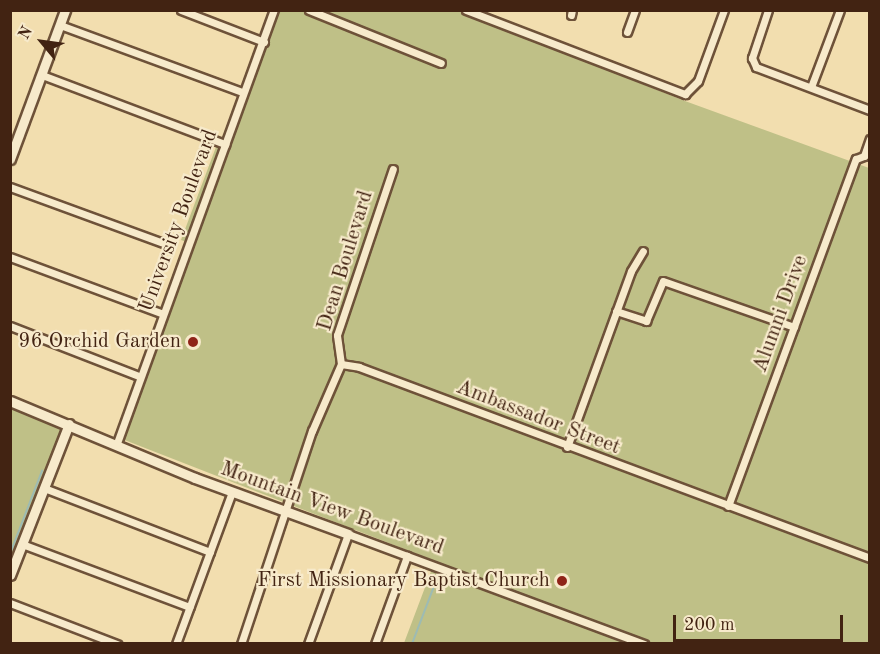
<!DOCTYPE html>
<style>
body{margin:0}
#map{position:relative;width:880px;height:654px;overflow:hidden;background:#f2deaf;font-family:"Old Standard TT",serif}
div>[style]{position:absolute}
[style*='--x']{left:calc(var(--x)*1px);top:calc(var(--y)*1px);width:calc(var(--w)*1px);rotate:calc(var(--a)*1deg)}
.green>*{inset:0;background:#bfc087}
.stream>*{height:1.5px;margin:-0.75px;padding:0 0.75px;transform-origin:0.75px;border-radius:0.75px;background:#9dbbb3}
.roads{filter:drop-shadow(2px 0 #6e5239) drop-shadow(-2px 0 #6e5239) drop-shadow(0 2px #6e5239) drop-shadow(0 -2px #6e5239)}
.street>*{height:7px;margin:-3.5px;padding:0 3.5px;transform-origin:3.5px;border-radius:3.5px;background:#f7eacb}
.secondary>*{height:9px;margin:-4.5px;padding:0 4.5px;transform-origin:4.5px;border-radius:4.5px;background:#f7eacb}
.dots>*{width:16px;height:16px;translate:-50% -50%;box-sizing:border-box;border:3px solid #f7eacb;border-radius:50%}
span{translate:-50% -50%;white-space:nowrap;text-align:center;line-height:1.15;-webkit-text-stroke:4.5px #f7eacb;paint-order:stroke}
.street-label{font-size:21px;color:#422312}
.poi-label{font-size:21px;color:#422312}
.right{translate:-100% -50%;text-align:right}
.frame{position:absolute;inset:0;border:12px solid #422312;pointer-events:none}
.north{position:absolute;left:12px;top:12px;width:60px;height:60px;-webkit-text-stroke:4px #f7eacb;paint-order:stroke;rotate:299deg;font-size:16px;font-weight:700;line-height:24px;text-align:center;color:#422312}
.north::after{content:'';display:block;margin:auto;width:21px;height:27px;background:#422312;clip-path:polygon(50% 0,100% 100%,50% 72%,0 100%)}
.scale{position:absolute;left:673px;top:615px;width:170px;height:27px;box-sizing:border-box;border:3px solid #422312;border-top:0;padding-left:8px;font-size:18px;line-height:21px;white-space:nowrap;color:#422312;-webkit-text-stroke:4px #f7eacb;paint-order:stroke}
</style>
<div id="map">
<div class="green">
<i style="clip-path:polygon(279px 11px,458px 11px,685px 101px,869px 168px,869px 643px,404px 643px,435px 561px,122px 439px,195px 245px,181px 240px,216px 147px,227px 149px)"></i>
<i style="clip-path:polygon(11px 407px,56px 426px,69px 424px,11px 575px)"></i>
</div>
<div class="stream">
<i style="--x:10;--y:554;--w:89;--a:-68.9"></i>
<i style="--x:412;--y:644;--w:73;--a:-69.1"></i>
</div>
<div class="roads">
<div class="street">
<i style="--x:181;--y:10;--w:89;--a:21.1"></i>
<i style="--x:309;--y:10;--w:142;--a:21.9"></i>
<i style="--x:466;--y:10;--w:235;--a:21"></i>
<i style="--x:685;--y:94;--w:18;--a:-45"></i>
<i style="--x:698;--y:81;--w:76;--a:-69.9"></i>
<i style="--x:768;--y:10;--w:51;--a:108.4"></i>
<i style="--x:752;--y:58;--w:10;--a:66"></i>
<i style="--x:756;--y:67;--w:122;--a:20.7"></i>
<i style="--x:571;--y:15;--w:5;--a:-79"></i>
<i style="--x:60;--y:25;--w:194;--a:20.2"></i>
<i style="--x:627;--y:32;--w:23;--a:-70"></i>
<i style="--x:42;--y:75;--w:196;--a:20.7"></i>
<i style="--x:811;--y:87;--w:82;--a:-69.4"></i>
<i style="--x:864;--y:156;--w:18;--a:-71"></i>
<i style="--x:10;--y:187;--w:166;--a:20.1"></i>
<i style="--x:10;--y:257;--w:163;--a:20.4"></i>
<i style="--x:616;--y:311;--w:32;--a:18"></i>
<i style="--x:646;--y:321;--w:43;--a:-67"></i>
<i style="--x:663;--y:281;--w:139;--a:19.3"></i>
<i style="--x:10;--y:326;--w:138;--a:21.2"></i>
<i style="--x:341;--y:364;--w:29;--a:-98"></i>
<i style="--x:337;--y:335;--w:175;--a:-71.4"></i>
<i style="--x:117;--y:443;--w:461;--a:-70.1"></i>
<i style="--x:567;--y:447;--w:187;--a:-70"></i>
<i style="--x:631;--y:271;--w:23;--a:-59"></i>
<i style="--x:44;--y:488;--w:178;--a:21.1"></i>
<i style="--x:728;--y:506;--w:370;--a:-69.8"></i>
<i style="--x:856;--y:159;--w:9;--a:-21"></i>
<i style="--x:22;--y:544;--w:179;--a:20.6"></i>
<i style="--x:10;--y:603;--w:115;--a:21"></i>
<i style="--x:176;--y:644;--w:162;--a:-69.8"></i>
<i style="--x:241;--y:644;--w:225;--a:-71.6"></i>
<i style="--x:312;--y:431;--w:73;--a:-66.6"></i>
<i style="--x:341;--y:364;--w:18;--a:9"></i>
<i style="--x:359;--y:367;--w:546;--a:20.49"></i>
<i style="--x:308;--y:644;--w:117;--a:-70"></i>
<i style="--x:348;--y:534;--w:316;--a:20.4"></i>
<i style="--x:375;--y:644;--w:94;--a:-70"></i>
</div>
<div class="secondary">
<i style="--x:10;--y:159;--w:159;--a:-69.7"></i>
<i style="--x:10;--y:401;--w:200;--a:22.6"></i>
<i style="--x:195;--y:478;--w:163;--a:20.1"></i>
<i style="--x:10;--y:575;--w:162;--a:-68.7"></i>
</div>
</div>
<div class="dots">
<i style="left:193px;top:342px;background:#8f2418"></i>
<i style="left:562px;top:581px;background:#8f2418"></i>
</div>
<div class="street-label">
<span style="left:179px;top:221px;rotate:-70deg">University Boulevard</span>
<span style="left:346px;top:261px;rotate:-73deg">Dean Boulevard</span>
<span style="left:781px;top:314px;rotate:-70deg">Alumni Drive</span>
<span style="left:538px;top:418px;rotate:21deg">Ambassador Street</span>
<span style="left:332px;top:509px;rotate:20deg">Mountain View Boulevard</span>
</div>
<div class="poi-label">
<span class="right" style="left:181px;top:342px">96 Orchid Garden</span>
<span class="right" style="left:550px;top:581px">First Missionary Baptist Church</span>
</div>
<div class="frame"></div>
<div class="north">N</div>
<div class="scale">200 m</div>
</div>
